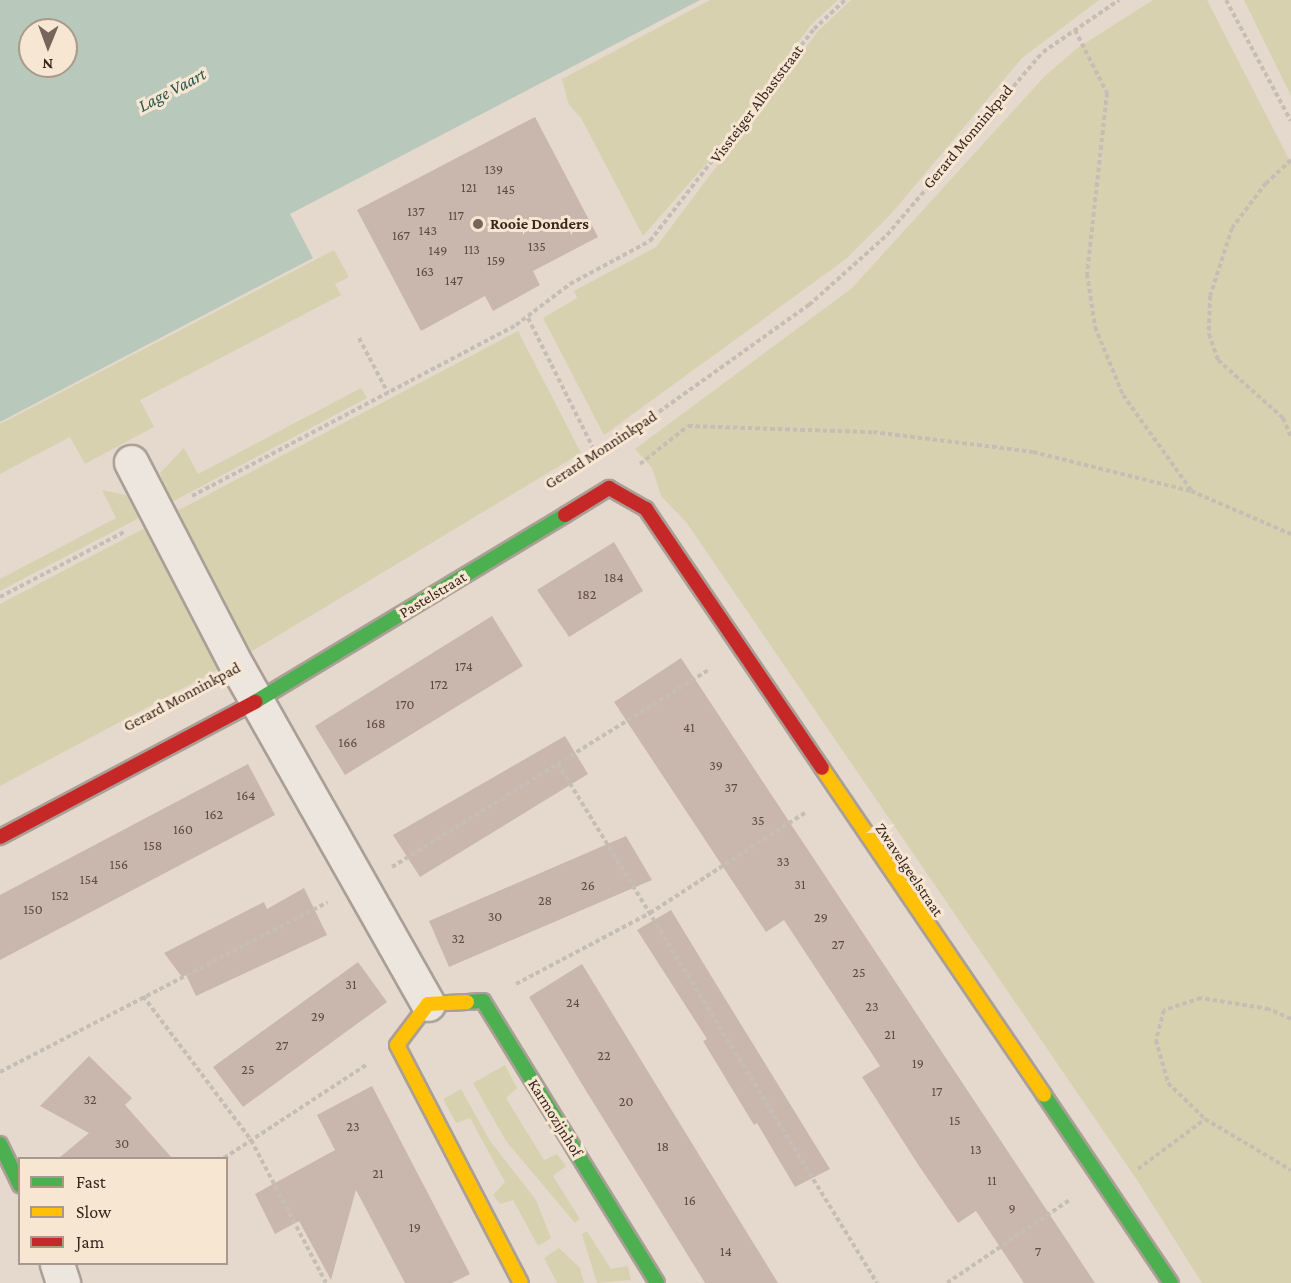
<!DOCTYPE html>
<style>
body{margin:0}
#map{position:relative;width:1291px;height:1283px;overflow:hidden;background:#e5d9cd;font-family:"Crimson Pro",serif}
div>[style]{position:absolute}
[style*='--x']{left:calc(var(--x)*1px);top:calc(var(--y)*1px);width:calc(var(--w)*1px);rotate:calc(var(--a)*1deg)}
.green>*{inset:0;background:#d8d1af}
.water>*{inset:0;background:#b8c9bc}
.building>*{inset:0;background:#c9b7ae}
.path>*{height:4px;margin-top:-2px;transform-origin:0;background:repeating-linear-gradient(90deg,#c6bdb5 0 4.5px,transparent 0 7.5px)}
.roads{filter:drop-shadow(2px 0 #aa9f96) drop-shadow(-2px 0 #aa9f96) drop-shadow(0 2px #aa9f96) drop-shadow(0 -2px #aa9f96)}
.street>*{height:33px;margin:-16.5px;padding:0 16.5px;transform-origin:16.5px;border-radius:16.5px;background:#ede6df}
.fast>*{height:14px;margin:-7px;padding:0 7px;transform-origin:7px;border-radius:7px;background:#4caf50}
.slow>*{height:14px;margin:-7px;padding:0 7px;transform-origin:7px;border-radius:7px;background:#ffc107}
.jam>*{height:14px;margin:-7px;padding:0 7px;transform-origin:7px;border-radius:7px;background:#c62828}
.dots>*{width:16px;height:16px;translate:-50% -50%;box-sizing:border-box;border:3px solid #f6e6d2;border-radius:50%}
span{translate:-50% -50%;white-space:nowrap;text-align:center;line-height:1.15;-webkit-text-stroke:6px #f6e6d2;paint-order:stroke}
.number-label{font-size:14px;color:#5d4a42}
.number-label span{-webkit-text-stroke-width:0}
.street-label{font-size:16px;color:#39261e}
.poi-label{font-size:16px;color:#39261e;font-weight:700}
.left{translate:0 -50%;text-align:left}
.water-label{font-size:18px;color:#2c594f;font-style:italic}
.legend{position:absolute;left:18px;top:1157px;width:210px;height:108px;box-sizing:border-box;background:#f6e6d2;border:2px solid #aa998a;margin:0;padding:8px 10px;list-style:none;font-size:18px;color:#39261e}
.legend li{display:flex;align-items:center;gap:12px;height:30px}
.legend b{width:30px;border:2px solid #aa998a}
.north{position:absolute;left:18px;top:18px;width:60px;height:60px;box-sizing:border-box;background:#f6e6d2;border:2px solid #aa998a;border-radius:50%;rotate:181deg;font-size:16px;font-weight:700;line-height:24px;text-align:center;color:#39261e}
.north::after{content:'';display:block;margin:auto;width:21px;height:27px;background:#75655b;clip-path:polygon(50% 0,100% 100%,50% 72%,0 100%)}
</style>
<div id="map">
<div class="green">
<i style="clip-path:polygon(710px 0,838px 0,811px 25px,728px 139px,643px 236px,581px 118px,569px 105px,562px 79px)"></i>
<i style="clip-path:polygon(851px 0,1099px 0,1022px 58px,891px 214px,846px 259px,604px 435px,543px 318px,577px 298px,574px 291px,656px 247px,818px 31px)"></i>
<i style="clip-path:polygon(1153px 0,1207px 0,1291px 163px,1291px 1283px,1202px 1283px,1137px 1180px,686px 522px,661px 496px,652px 468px,635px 449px,852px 288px,1044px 77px,1076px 49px)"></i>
<i style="clip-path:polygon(1244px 0,1291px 0,1291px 96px)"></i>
<i style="clip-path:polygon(334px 250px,349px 277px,335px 284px,341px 295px,140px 400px,154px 427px,85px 464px,70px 437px,0 474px,0 424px)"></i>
<i style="clip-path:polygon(518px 331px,581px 453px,249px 653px,175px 512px)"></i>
<i style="clip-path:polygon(361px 388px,367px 398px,170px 503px,160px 473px,184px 448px,198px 474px)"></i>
<i style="clip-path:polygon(102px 490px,126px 495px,141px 517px,0 591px,0 579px,116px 518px)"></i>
<i style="clip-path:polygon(147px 527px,221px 668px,0 786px,0 604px)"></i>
<i style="clip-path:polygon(505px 1065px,517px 1088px,506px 1098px,544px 1160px,557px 1154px,566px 1166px,553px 1176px,580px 1219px,575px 1223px,506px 1141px,473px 1083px)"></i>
<i style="clip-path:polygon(461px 1089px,490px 1141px,536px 1200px,551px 1238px,538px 1246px,513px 1200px,500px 1204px,493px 1195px,505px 1182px,470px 1118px,456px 1123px,443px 1099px)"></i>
<i style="clip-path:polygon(587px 1231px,611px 1269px,628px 1266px,631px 1280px,597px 1283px,582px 1234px)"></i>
<i style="clip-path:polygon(559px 1248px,580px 1268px,584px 1283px,557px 1283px,544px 1258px)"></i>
</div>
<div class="water">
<i style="clip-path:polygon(evenodd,0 0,700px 0,290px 214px,313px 258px,0 422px,0 0,30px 30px,66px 30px,66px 66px,30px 66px,30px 30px)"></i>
</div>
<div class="building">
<i style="clip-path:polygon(535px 117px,598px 237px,533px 271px,540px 285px,493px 311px,485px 296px,421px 331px,357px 210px)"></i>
<i style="clip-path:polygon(614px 542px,643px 591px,569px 637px,537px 590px)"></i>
<i style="clip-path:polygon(492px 616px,523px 666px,345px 775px,315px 726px)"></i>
<i style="clip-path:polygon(681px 658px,814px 859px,1095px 1283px,1024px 1283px,976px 1211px,958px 1223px,919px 1166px,862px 1077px,880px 1066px,784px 920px,766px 932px,614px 702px)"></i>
<i style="clip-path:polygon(565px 736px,588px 774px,420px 877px,393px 835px)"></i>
<i style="clip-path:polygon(248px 764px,275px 815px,0 960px,0 895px)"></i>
<i style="clip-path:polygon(626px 836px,652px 880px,449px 967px,429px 921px)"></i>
<i style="clip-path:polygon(304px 888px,327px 935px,196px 996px,186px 975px,182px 977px,164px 953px,264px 902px,267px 909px)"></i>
<i style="clip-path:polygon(671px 910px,713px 979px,830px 1169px,795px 1187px,757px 1123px,754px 1125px,703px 1041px,707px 1039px,637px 930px)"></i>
<i style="clip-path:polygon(358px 962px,387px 1002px,243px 1107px,213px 1067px)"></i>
<i style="clip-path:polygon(582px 964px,701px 1158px,778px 1283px,705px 1283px,588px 1094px,529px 997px)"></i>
<i style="clip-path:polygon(89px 1056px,132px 1098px,125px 1105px,172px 1158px,59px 1158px,89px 1133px,40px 1106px)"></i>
<i style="clip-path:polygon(372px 1086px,470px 1274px,452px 1283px,405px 1283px,356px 1190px,331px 1280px,299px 1221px,275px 1234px,255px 1194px,335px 1150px,317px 1115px)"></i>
</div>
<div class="path">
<i style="--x:1226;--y:0;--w:137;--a:61.8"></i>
<i style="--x:1075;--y:30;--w:71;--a:63.1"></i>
<i style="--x:1107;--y:93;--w:182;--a:96.3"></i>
<i style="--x:1087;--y:274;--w:54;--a:81.4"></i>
<i style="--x:1095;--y:327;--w:74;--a:67.6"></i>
<i style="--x:1123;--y:395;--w:117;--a:54.4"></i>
<i style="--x:1291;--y:160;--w:34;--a:137"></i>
<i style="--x:1266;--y:183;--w:56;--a:127.1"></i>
<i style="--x:1232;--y:228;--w:71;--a:107.9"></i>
<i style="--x:1210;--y:296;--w:38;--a:92"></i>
<i style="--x:1209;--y:334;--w:28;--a:71"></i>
<i style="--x:1218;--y:360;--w:87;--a:41.7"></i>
<i style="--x:1283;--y:418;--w:21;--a:67"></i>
<i style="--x:528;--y:318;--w:152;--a:63.4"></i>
<i style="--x:359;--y:338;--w:62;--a:62.2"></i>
<i style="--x:604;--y:451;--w:252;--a:-35.5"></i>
<i style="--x:809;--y:305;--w:105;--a:-41.9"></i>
<i style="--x:887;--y:235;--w:240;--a:-49.6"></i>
<i style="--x:1043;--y:52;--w:92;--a:-34.4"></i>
<i style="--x:640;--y:464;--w:61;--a:-38.4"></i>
<i style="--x:688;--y:426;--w:185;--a:1.9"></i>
<i style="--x:873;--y:432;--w:161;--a:7.1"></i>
<i style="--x:1033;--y:452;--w:163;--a:13.9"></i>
<i style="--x:1191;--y:491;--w:109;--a:23.3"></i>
<i style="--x:192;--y:496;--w:366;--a:-27.8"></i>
<i style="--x:516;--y:325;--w:68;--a:-37.2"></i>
<i style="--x:570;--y:284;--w:91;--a:-28.3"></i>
<i style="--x:650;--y:241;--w:268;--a:-52.3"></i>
<i style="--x:814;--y:29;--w:42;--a:-43.1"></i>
<i style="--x:0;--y:597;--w:140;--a:-27.7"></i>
<i style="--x:558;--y:764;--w:609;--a:58.42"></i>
<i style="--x:392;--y:867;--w:373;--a:-31.9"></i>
<i style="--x:516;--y:984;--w:152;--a:-27.9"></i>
<i style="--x:650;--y:913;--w:186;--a:-32.9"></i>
<i style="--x:143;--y:996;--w:180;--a:53.1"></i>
<i style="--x:251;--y:1140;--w:161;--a:62.3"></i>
<i style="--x:1291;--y:1019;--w:24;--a:-156"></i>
<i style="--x:1269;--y:1009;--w:69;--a:-170.8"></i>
<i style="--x:1201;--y:998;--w:39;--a:162"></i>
<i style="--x:1164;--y:1010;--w:31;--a:105"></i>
<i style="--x:1156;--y:1040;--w:45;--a:74.4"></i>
<i style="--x:1168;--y:1083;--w:52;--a:44.2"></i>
<i style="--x:1205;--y:1119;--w:100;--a:30.7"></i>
<i style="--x:0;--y:1072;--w:369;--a:-27.4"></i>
<i style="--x:224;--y:1158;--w:170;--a:-33.2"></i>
<i style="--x:1138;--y:1169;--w:84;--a:-36.7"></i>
<i style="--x:947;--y:1283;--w:150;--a:-34.1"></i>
</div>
<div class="roads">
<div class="street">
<i style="--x:131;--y:462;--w:232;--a:62.6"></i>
<i style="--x:238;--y:668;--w:386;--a:60.5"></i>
<i style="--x:57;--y:1264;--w:20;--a:72"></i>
</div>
<div class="fast">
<i style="--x:255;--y:702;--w:362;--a:-31.1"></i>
<i style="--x:467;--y:1002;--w:16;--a:-4"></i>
<i style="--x:483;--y:1001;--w:331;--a:58.3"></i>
<i style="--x:1044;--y:1095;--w:227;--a:56"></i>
<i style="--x:0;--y:1144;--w:46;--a:64"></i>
</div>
<div class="slow">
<i style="--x:822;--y:768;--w:395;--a:55.8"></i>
<i style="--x:467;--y:1002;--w:39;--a:177"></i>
<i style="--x:428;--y:1004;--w:51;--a:127.1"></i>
<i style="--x:397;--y:1045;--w:268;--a:62.5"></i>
</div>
<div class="jam">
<i style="--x:565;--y:515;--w:52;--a:-31.5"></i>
<i style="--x:609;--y:488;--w:43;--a:29.6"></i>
<i style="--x:646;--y:509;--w:313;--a:55.8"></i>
<i style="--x:0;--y:837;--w:289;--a:-27.9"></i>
</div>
</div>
<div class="dots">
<i style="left:478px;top:224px;background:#75655b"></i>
</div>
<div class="number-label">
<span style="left:494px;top:169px">139</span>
<span style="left:469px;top:187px">121</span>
<span style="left:506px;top:189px">145</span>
<span style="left:416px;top:211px">137</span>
<span style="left:456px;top:215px">117</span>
<span style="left:428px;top:230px">143</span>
<span style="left:401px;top:235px">167</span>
<span style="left:537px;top:246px">135</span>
<span style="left:472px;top:249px">113</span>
<span style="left:438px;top:250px">149</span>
<span style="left:496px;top:260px">159</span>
<span style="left:425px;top:271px">163</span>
<span style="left:454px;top:280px">147</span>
<span style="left:614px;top:577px">184</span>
<span style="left:587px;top:594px">182</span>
<span style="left:464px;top:666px">174</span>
<span style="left:439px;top:684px">172</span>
<span style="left:405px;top:704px">170</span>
<span style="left:376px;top:723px">168</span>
<span style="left:689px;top:727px">41</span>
<span style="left:348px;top:742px">166</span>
<span style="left:716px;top:765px">39</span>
<span style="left:731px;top:787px">37</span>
<span style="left:246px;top:795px">164</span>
<span style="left:214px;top:814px">162</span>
<span style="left:758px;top:820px">35</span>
<span style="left:183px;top:829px">160</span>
<span style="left:153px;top:845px">158</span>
<span style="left:783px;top:861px">33</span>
<span style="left:119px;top:864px">156</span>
<span style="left:89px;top:879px">154</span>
<span style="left:800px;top:884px">31</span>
<span style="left:588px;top:885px">26</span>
<span style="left:60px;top:895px">152</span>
<span style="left:545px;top:900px">28</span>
<span style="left:33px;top:909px">150</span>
<span style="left:495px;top:916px">30</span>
<span style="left:821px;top:917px">29</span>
<span style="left:458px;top:938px">32</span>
<span style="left:838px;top:944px">27</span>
<span style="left:859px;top:972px">25</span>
<span style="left:351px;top:984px">31</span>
<span style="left:573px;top:1002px">24</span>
<span style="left:872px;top:1006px">23</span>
<span style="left:318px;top:1016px">29</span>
<span style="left:890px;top:1034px">21</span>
<span style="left:282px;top:1045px">27</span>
<span style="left:604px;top:1055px">22</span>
<span style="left:918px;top:1063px">19</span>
<span style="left:248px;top:1069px">25</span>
<span style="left:937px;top:1091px">17</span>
<span style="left:90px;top:1099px">32</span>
<span style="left:626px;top:1101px">20</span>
<span style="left:955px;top:1120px">15</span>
<span style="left:353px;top:1126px">23</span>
<span style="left:122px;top:1143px">30</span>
<span style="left:663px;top:1146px">18</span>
<span style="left:976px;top:1149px">13</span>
<span style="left:378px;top:1173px">21</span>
<span style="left:992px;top:1180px">11</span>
<span style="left:690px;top:1200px">16</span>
<span style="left:1012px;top:1208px">9</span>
<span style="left:415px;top:1227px">19</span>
<span style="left:726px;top:1251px">14</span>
<span style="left:1038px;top:1251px">7</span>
</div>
<div class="street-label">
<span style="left:757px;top:104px;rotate:-53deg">Vissteiger Albaststraat</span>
<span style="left:968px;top:137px;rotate:-50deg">Gerard Monninkpad</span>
<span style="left:601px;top:450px;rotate:-33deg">Gerard Monninkpad</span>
<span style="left:433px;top:595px;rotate:-31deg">Pastelstraat</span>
<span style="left:182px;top:697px;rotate:-28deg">Gerard Monninkpad</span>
<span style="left:909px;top:870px;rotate:56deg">Zwavelgeelstraat</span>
<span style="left:555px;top:1118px;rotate:58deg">Karmozijnhof</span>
</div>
<div class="poi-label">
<span class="left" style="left:490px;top:224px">Rooie Donders</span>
</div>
<div class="water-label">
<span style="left:172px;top:90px;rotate:-28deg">Lage Vaart</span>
</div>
<ul class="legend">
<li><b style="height:8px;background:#4caf50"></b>Fast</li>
<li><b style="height:8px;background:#ffc107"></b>Slow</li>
<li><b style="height:8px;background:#c62828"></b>Jam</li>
</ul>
<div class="north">N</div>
</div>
